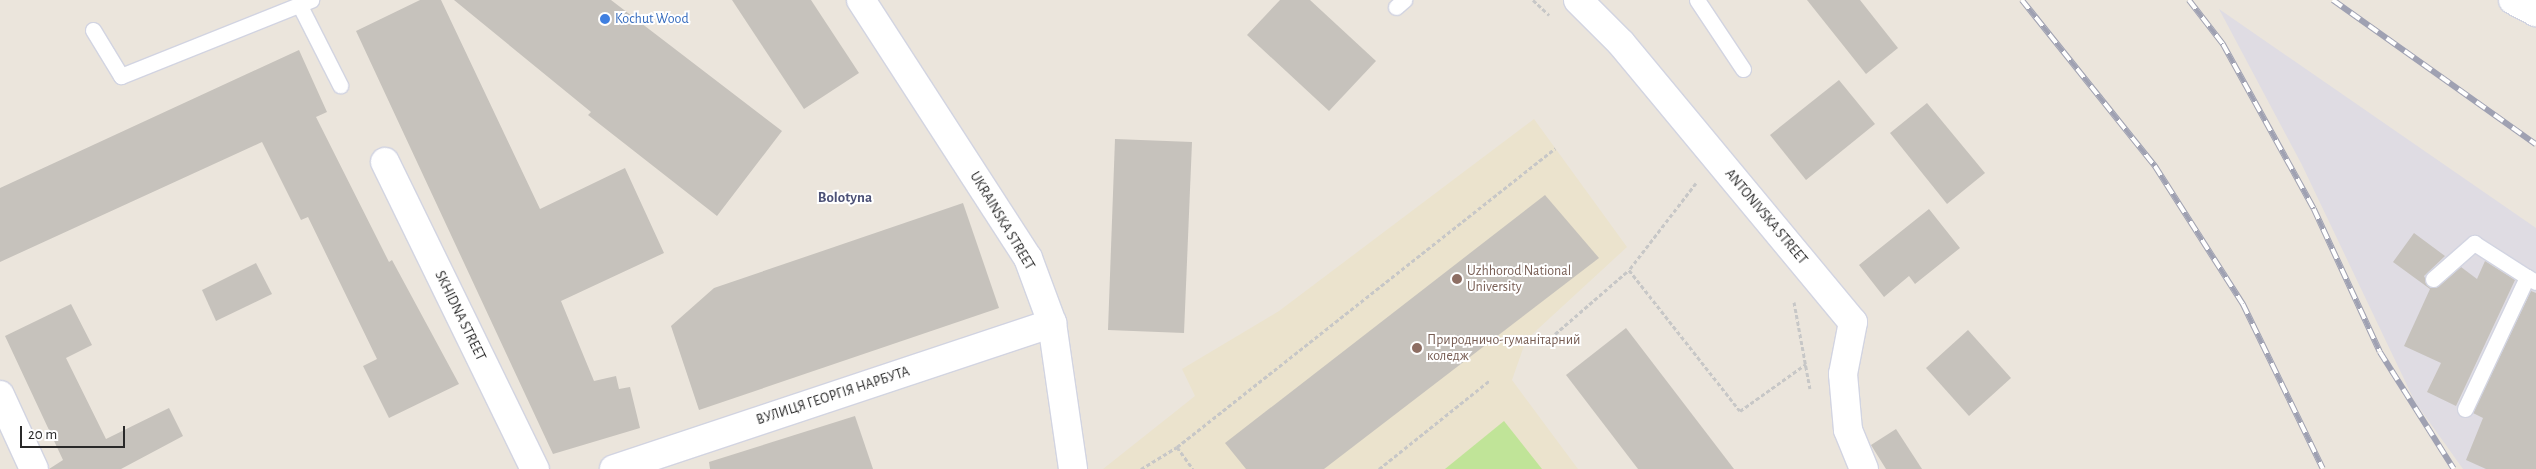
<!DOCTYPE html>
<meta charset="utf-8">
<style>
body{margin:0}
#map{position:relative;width:2536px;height:469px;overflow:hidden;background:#ebe5dc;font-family:"Alegreya Sans",sans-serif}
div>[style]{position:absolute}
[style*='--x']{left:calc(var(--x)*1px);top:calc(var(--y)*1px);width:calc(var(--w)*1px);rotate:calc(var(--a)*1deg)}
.industrial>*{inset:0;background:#dfdce3}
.education>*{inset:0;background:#ebe3cd}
.pitch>*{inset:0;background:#c0e498}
.building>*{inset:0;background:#c6c2bc}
.path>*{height:3px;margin-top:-1.5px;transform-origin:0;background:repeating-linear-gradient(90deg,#c7c7c7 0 4px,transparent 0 6.5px)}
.roads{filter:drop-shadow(1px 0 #d2d4e1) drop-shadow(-1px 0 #d2d4e1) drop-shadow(0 1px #d2d4e1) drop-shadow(0 -1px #d2d4e1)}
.lane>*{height:15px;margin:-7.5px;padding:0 7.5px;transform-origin:7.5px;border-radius:7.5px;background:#fff}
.street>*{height:28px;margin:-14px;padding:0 14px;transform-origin:14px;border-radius:14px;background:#fff}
.secondary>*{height:28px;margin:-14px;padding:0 14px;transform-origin:14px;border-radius:14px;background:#fff}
.rail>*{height:5.5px;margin-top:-2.75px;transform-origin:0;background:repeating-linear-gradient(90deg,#fff 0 11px,#9fa1b2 0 22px);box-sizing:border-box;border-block:1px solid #9fa1b2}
.dots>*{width:14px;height:14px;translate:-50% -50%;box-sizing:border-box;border:2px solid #fff;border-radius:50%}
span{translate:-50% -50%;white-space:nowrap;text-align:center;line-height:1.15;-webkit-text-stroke:4px #fff;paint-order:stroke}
.shop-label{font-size:14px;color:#366cbe}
.left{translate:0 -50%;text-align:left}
.street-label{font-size:14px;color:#292929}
.education-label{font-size:14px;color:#785e54}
.neighbourhood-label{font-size:15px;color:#4d5277;font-weight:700}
.scale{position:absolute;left:20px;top:426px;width:105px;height:22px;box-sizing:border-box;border:2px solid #292929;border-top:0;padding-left:6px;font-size:15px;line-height:18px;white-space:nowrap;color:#292929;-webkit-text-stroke:4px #fff;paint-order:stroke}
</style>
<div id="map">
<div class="industrial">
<i style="clip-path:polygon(2219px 9px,2536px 228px,2536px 469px,2463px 469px,2415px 402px,2302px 165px)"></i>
</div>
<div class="education">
<i style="clip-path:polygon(1534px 119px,1627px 247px,1526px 340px,1512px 380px,1578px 469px,1103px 469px,1195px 396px,1182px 369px,1279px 311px)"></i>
</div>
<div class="pitch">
<i style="clip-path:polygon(1504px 421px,1542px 469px,1445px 469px)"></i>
</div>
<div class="building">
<i style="clip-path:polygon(420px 0,441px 0,540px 209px,625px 168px,664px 253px,561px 301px,594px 381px,616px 376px,619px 389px,630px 387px,640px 428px,553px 454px,356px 31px)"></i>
<i style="clip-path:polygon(454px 0,611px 0,782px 131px,717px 216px,588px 115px,591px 112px)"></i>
<i style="clip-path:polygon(732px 0,811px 0,859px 73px,804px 109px)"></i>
<i style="clip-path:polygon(1280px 0,1310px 0,1376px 61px,1329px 111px,1247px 35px)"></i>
<i style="clip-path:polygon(1807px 0,1860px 0,1898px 48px,1866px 74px)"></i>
<i style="clip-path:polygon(299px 50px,327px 112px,316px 117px,389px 262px,392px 260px,459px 384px,389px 418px,363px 366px,377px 359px,308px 217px,301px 220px,262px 142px,0 262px,0 188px)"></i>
<i style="clip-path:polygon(1839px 80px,1875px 124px,1806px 180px,1770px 135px)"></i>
<i style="clip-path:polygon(1927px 103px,1985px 173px,1947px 204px,1890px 133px)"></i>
<i style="clip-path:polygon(1115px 139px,1192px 142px,1184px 333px,1108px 330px)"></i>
<i style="clip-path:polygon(1545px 195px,1599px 258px,1324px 469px,1246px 469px,1225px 443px)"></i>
<i style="clip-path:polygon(963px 203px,999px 308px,699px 410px,671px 326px,714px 288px)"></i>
<i style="clip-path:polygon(1929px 209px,1960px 248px,1915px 284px,1909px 276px,1884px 297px,1859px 265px)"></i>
<i style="clip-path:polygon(2414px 233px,2445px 256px,2424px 276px,2430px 288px,2439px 286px,2461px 267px,2477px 279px,2485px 261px,2515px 280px,2456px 406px,2427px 392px,2441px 363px,2404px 346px,2430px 289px,2393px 262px)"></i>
<i style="clip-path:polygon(256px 263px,272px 294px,216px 321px,202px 290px)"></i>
<i style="clip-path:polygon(2531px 291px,2536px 293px,2536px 469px,2486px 469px,2466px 460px,2483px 418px,2473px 413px)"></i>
<i style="clip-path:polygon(71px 304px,92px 345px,66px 358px,106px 439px,169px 408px,183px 436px,121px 469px,49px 469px,63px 460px,5px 336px)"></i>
<i style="clip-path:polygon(1626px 328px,1734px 469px,1638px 469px,1566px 375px)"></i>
<i style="clip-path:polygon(1968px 330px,2011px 378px,1969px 416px,1926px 368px)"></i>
<i style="clip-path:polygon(855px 416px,873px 469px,710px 469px,709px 462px)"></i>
<i style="clip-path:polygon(1896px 429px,1922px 469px,1886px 469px,1871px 445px)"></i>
</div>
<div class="path">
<i style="--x:1533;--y:0;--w:22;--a:43"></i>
<i style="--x:1696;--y:183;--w:110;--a:127.6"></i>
<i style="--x:1629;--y:270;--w:179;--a:51.8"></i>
<i style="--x:1740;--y:411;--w:81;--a:-35.5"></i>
<i style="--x:1794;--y:302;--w:88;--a:79.6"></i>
<i style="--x:1555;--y:334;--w:98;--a:-40.9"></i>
<i style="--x:1177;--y:447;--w:27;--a:54"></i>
<i style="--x:1141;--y:469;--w:42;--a:-31.4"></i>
<i style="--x:1177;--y:447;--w:482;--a:-38.3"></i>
<i style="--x:1379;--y:469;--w:141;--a:-38.7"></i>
</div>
<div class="roads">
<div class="lane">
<i style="--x:1697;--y:0;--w:83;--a:56.3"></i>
<i style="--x:300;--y:6;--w:89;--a:63.1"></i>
<i style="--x:1396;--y:7;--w:11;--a:-41"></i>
<i style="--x:93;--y:30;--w:54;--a:58.7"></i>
<i style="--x:121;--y:76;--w:205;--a:-21.8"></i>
<i style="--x:2433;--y:279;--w:55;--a:-41.3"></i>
<i style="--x:2474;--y:243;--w:63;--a:32.7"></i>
<i style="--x:2465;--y:409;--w:146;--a:-64.8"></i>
<i style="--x:2527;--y:277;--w:10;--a:29"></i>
</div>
<div class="street">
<i style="--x:861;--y:0;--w:307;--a:57.1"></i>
<i style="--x:1028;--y:258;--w:69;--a:69.7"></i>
<i style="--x:1052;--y:323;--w:148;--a:81.8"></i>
<i style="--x:1578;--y:0;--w:61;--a:45"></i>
<i style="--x:1621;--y:43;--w:363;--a:50.3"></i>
<i style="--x:1853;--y:322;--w:53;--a:100.9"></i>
<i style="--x:1843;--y:374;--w:56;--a:84.9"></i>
<i style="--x:1848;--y:430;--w:42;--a:67.7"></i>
<i style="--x:385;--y:162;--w:342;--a:64"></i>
<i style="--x:0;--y:395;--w:81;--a:65.3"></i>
<i style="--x:614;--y:469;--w:462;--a:-18.4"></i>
</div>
<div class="secondary">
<i style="--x:2513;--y:0;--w:26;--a:28"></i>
</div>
</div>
<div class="rail">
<i style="--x:2022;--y:0;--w:213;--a:51.3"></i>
<i style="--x:2155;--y:166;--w:164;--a:57.5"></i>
<i style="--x:2243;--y:304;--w:183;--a:64.1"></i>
<i style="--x:2189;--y:0;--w:56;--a:52.3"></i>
<i style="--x:2223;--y:44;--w:188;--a:61.1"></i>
<i style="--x:2314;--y:209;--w:157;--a:65.2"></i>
<i style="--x:2380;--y:352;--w:138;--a:57.7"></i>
<i style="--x:2333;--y:0;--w:249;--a:35.4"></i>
</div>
<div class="dots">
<i style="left:605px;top:19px;background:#3f7fe0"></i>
<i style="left:1457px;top:279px;background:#8d6e63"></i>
<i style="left:1417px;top:348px;background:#8d6e63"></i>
</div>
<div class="shop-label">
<span class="left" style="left:615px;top:19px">Kochut Wood</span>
</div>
<div class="street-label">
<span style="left:1766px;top:217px;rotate:50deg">ANTONIVSKA STREET</span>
<span style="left:1002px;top:221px;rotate:59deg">UKRAINSKA STREET</span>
<span style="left:460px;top:316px;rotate:64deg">SKHIDNA STREET</span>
<span style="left:833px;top:396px;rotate:-18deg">ВУЛИЦЯ ГЕОРГІЯ НАРБУТА</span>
</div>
<div class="education-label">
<span class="left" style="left:1467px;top:279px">Uzhhorod National<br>University</span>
<span class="left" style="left:1427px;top:348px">Природничо-гуманітарний<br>коледж</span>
</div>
<div class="neighbourhood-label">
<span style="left:845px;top:198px">Bolotyna</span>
</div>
<div class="scale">20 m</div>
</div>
